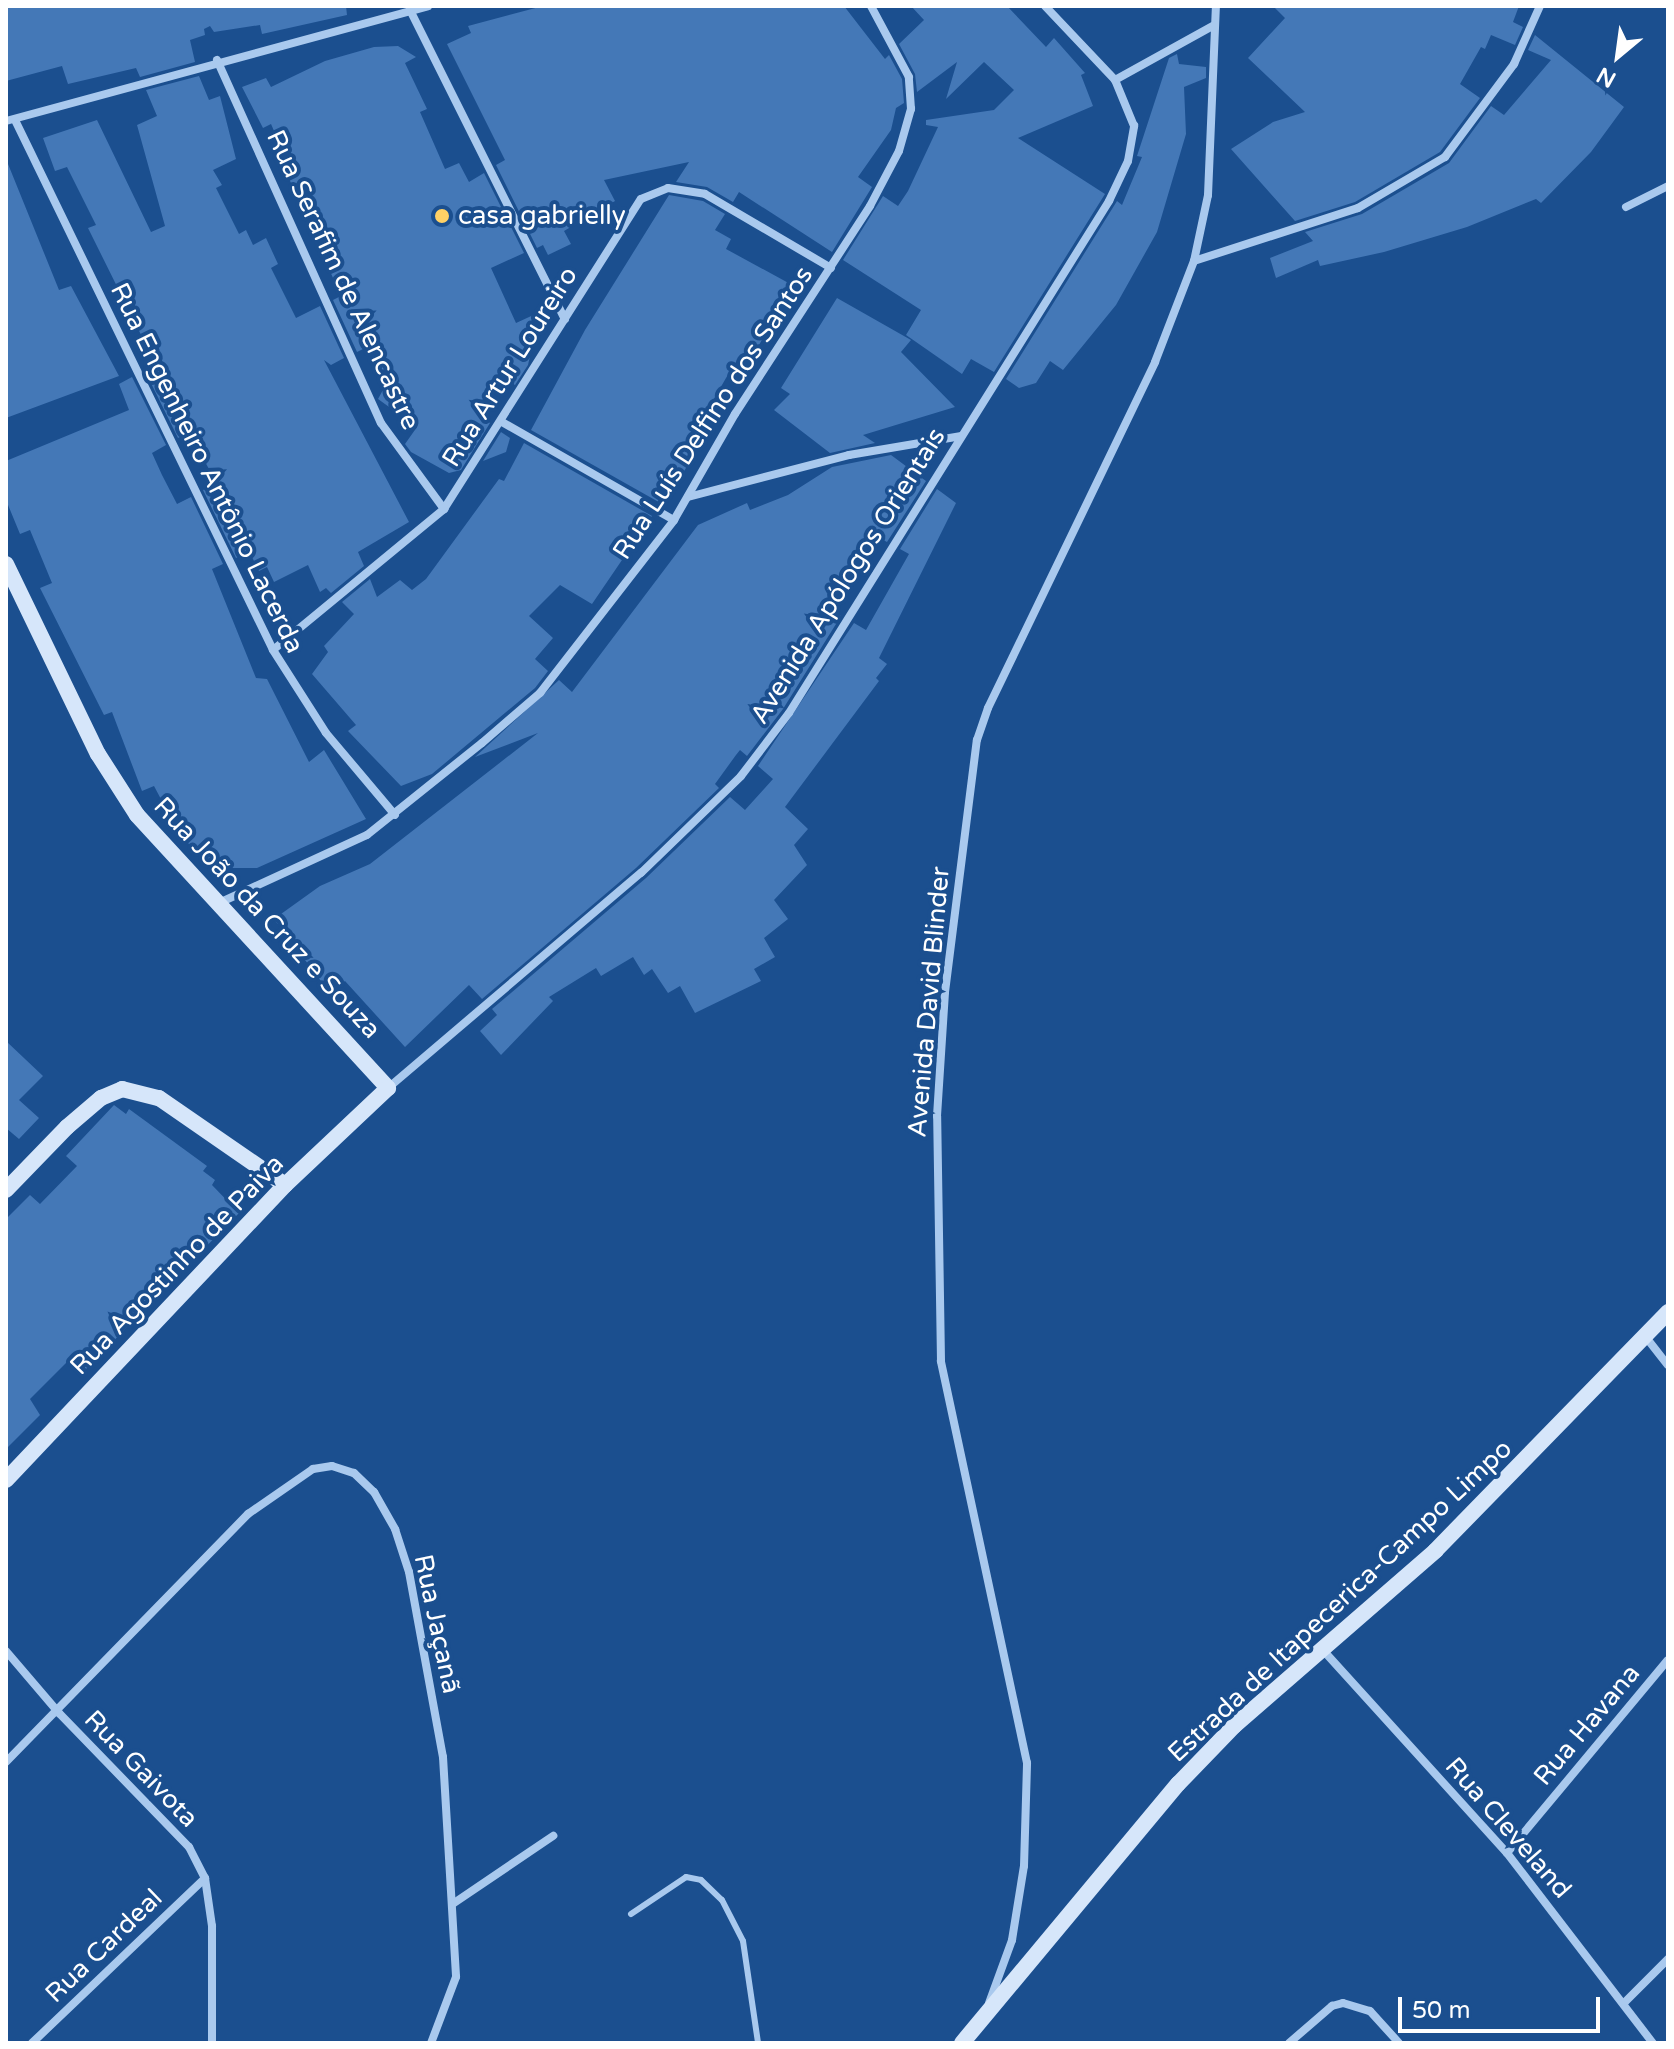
<!DOCTYPE html>
<meta charset="utf-8">
<style>
body{margin:0}
#map{position:relative;width:1674px;height:2049px;overflow:hidden;background:#1b4f8f;font-family:"Varela Round",sans-serif}
div>[style]{position:absolute}
[style*='--x']{left:calc(var(--x)*1px);top:calc(var(--y)*1px);width:calc(var(--w)*1px);rotate:calc(var(--a)*1deg)}
.building>*{inset:0;background:#4478b7}
.service>*{height:6px;margin:-3px;padding:0 3px;transform-origin:3px;border-radius:3px;background:#a9c9ee}
.minor>*{height:8px;margin:-4px;padding:0 4px;transform-origin:4px;border-radius:4px;background:#a9c9ee}
.secondary>*{height:16px;margin:-8px;padding:0 8px;transform-origin:8px;border-radius:8px;background:#d6e6fa}
.dots>*{width:22px;height:22px;translate:-50% -50%;box-sizing:border-box;border:4px solid #1b4f8f;border-radius:50%}
span{translate:-50% -50%;white-space:nowrap;text-align:center;line-height:1.15;-webkit-text-stroke:8px #1b4f8f;paint-order:stroke}
.poi-label{font-size:26px;color:#fff}
.left{translate:0 -50%;text-align:left}
.street-label{font-size:26px;color:#fff}
.frame{position:absolute;inset:0;border:8px solid #fff;pointer-events:none}
.north{position:absolute;left:1578px;top:16px;width:80px;height:80px;-webkit-text-stroke:6px #1b4f8f;paint-order:stroke;rotate:209deg;font-size:22px;font-weight:700;line-height:32px;text-align:center;color:#fff}
.north::after{content:'';display:block;margin:auto;width:28px;height:36px;background:#fff;clip-path:polygon(50% 0,100% 100%,50% 72%,0 100%)}
.scale{position:absolute;left:1398px;top:1997px;width:202px;height:36px;box-sizing:border-box;border:4px solid #fff;border-top:0;padding-left:10px;font-size:24px;line-height:28px;white-space:nowrap;color:#fff;-webkit-text-stroke:6px #1b4f8f;paint-order:stroke}
</style>
<div id="map">
<div class="building">
<i style="clip-path:polygon(6px 6px,346px 6px,347px 15px,262px 34px,260px 25px,214px 32px,210px 26px,204px 29px,205px 35px,190px 40px,195px 62px,140px 77px,136px 68px,68px 84px,62px 66px,6px 81px)"></i>
<i style="clip-path:polygon(543px 6px,844px 6px,885px 59px,889px 55px,902px 79px,904px 103px,896px 108px,891px 130px,858px 177px,872px 187px,832px 252px,739px 192px,733px 202px,707px 187px,676px 182px,689px 162px,604px 180px,615px 201px,564px 231px,571px 244px,548px 255px,543px 245px,537px 248px,496px 165px,505px 160px,447px 44px,471px 33px,468px 26px)"></i>
<i style="clip-path:polygon(911px 6px,1007px 6px,1046px 47px,1054px 38px,1085px 73px,1081px 75px,1093px 106px,1018px 138px,1105px 194px,994px 372px,971px 359px,962px 374px,906px 335px,921px 310px,843px 260px,883px 196px,898px 206px,908px 191px,938px 127px,926px 125px,926px 120px,994px 110px,1014px 90px,984px 62px,946px 99px,957px 62px,917px 92px,915px 74px,899px 44px,924px 20px)"></i>
<i style="clip-path:polygon(1273px 6px,1519px 6px,1513px 22px,1523px 27px,1515px 45px,1491px 35px,1485px 49px,1481px 47px,1460px 84px,1480px 98px,1440px 152px,1355px 202px,1295px 221px,1231px 149px,1273px 122px,1305px 112px,1248px 58px,1285px 18px)"></i>
<i style="clip-path:polygon(1535px 35px,1624px 107px,1591px 152px,1541px 203px,1536px 199px,1467px 227px,1384px 252px,1320px 266px,1318px 260px,1276px 278px,1270px 258px,1313px 241px,1305px 232px,1362px 214px,1449px 163px,1491px 106px,1504px 115px,1551px 60px,1528px 50px)"></i>
<i style="clip-path:polygon(398px 46px,416px 57px,405px 63px,427px 109px,420px 112px,445px 169px,459px 163px,469px 182px,484px 173px,524px 253px,491px 268px,516px 323px,540px 312px,528px 365px,515px 385px,502px 376px,474px 410px,490px 423px,461px 470px,449px 473px,411px 452px,405px 444px,417px 427px,378px 399px,384px 388px,365px 348px,357px 352px,333px 300px,341px 296px,283px 165px,288px 163px,271px 124px,263px 128px,242px 87px,266px 78px,271px 87px,325px 61px,374px 47px)"></i>
<i style="clip-path:polygon(1177px 54px,1179px 64px,1206px 67px,1206px 78px,1184px 87px,1186px 134px,1157px 232px,1116px 305px,1063px 370px,1050px 361px,1036px 383px,1019px 388px,1006px 379px,1117px 201px,1122px 205px,1142px 157px,1137px 156px,1169px 58px)"></i>
<i style="clip-path:polygon(199px 76px,209px 100px,220px 96px,236px 159px,213px 170px,222px 185px,216px 188px,239px 234px,246px 230px,253px 245px,266px 238px,278px 264px,271px 268px,296px 318px,320px 306px,344px 358px,331px 365px,324px 360px,409px 522px,358px 552px,364px 566px,331px 593px,326px 588px,320px 592px,308px 565px,274px 582px,267px 567px,259px 571px,249px 551px,236px 558px,203px 490px,217px 484px,189px 432px,178px 438px,145px 371px,156px 365px,88px 228px,96px 225px,67px 167px,55px 171px,43px 138px,97px 120px,151px 232px,165px 226px,137px 125px,157px 116px,146px 90px)"></i>
<i style="clip-path:polygon(6px 159px,59px 290px,71px 286px,119px 376px,6px 418px)"></i>
<i style="clip-path:polygon(669px 195px,703px 201px,725px 214px,715px 230px,731px 239px,726px 249px,794px 286px,750px 360px,741px 354px,726px 378px,711px 404px,721px 409px,664px 505px,531px 430px,585px 330px)"></i>
<i style="clip-path:polygon(837px 298px,911px 340px,901px 352px,955px 407px,863px 435px,875px 443px,830px 453px,774px 410px,790px 394px,781px 388px)"></i>
<i style="clip-path:polygon(132px 377px,166px 445px,152px 453px,162px 475px,177px 504px,191px 497px,223px 564px,212px 569px,256px 678px,267px 679px,309px 762px,324px 750px,366px 819px,257px 868px,225px 868px,202px 857px,180px 835px,154px 786px,142px 791px,112px 712px,104px 715px,40px 588px,52px 583px,30px 530px,20px 534px,6px 500px,6px 461px,129px 410px,119px 384px)"></i>
<i style="clip-path:polygon(501px 432px,510px 438px,506px 452px,483px 461px)"></i>
<i style="clip-path:polygon(524px 443px,652px 516px,592px 604px,560px 585px,529px 616px,553px 638px,535px 659px,548px 671px,535px 688px,432px 774px,401px 786px,348px 731px,356px 725px,312px 674px,328px 652px,324px 646px,354px 614px,342px 602px,370px 579px,377px 597px,400px 580px,412px 590px,426px 579px,499px 479px,504px 481px)"></i>
<i style="clip-path:polygon(891px 455px,926px 481px,887px 542px,874px 535px,857px 557px,827px 608px,841px 616px,783px 709px,747px 756px,740px 750px,736px 755px,715px 784px,719px 788px,636px 868px,482px 999px,469px 985px,405px 1047px,345px 981px,330px 993px,274px 919px,320px 886px,370px 864px,538px 733px,475px 757px,559px 680px,572px 692px,698px 525px,747px 503px,750px 510px,788px 495px,832px 467px)"></i>
<i style="clip-path:polygon(937px 489px,956px 503px,879px 658px,887px 664px,876px 678px,879px 681px,785px 807px,808px 829px,794px 845px,807px 865px,774px 900px,788px 919px,764px 938px,775px 957px,754px 969px,761px 981px,695px 1013px,680px 986px,668px 993px,652px 969px,644px 975px,633px 957px,601px 976px,596px 968px,549px 997px,553px 1001px,501px 1055px,480px 1031px,497px 1015px,492px 1009px,646px 878px,730px 797px,745px 810px,773px 779px,758px 766px,854px 623px,866px 630px,909px 554px,900px 549px)"></i>
<i style="clip-path:polygon(6px 1041px,43px 1076px,19px 1100px,39px 1118px,19px 1139px,6px 1128px)"></i>
<i style="clip-path:polygon(114px 1105px,126px 1114px,129px 1109px,207px 1166px,203px 1171px,215px 1180px,212px 1185px,239px 1213px,86px 1369px,73px 1356px,30px 1399px,40px 1415px,6px 1449px,6px 1219px,30px 1195px,40px 1204px,77px 1166px,66px 1156px)"></i>
</div>
<div class="service">
<i style="--x:631;--y:1914;--w:66;--a:-33.9"></i>
<i style="--x:686;--y:1877;--w:15;--a:11"></i>
<i style="--x:701;--y:1880;--w:29;--a:44"></i>
<i style="--x:722;--y:1900;--w:46;--a:62.9"></i>
<i style="--x:743;--y:1941;--w:103;--a:81.6"></i>
</div>
<div class="minor">
<i style="--x:1045;--y:6;--w:102;--a:46.6"></i>
<i style="--x:410;--y:10;--w:346;--a:63.4"></i>
<i style="--x:217;--y:60;--w:398;--a:65.7"></i>
<i style="--x:381;--y:423;--w:107;--a:53.8"></i>
<i style="--x:15;--y:120;--w:589;--a:64.04"></i>
<i style="--x:273;--y:650;--w:98;--a:57.4"></i>
<i style="--x:326;--y:733;--w:107;--a:49.9"></i>
<i style="--x:6;--y:121;--w:437;--a:-15.2"></i>
<i style="--x:1626;--y:207;--w:47;--a:-26.6"></i>
<i style="--x:1194;--y:261;--w:172;--a:-17.9"></i>
<i style="--x:1358;--y:208;--w:101;--a:-30.4"></i>
<i style="--x:1445;--y:157;--w:116;--a:-53.4"></i>
<i style="--x:1514;--y:64;--w:64;--a:-65.9"></i>
<i style="--x:502;--y:422;--w:198;--a:29.7"></i>
<i style="--x:688;--y:497;--w:166;--a:-14.6"></i>
<i style="--x:849;--y:455;--w:114;--a:-9.6"></i>
<i style="--x:273;--y:650;--w:222;--a:-39.5"></i>
<i style="--x:444;--y:509;--w:367;--a:-57.6"></i>
<i style="--x:641;--y:199;--w:29;--a:-22"></i>
<i style="--x:668;--y:188;--w:37;--a:9"></i>
<i style="--x:705;--y:194;--w:146;--a:30.4"></i>
<i style="--x:219;--y:903;--w:163;--a:-24.7"></i>
<i style="--x:367;--y:835;--w:147;--a:-38.7"></i>
<i style="--x:482;--y:743;--w:77;--a:-40.8"></i>
<i style="--x:540;--y:693;--w:219;--a:-52.2"></i>
<i style="--x:674;--y:520;--w:122;--a:-60.1"></i>
<i style="--x:735;--y:414;--w:248;--a:-57"></i>
<i style="--x:870;--y:206;--w:62;--a:-62.2"></i>
<i style="--x:899;--y:151;--w:44;--a:-74.1"></i>
<i style="--x:911;--y:109;--w:32;--a:-94"></i>
<i style="--x:909;--y:77;--w:81;--a:-118.2"></i>
<i style="--x:388;--y:1088;--w:332;--a:-40.4"></i>
<i style="--x:641;--y:873;--w:139;--a:-44.1"></i>
<i style="--x:741;--y:776;--w:79;--a:-52.7"></i>
<i style="--x:789;--y:713;--w:604;--a:-57.99"></i>
<i style="--x:1109;--y:201;--w:44;--a:-64.6"></i>
<i style="--x:1128;--y:161;--w:36;--a:-80"></i>
<i style="--x:1134;--y:126;--w:50;--a:-112.4"></i>
<i style="--x:1115;--y:80;--w:112;--a:-28.9"></i>
<i style="--x:1645;--y:1336;--w:37;--a:52"></i>
<i style="--x:1322;--y:1649;--w:275;--a:47.8"></i>
<i style="--x:1507;--y:1853;--w:240;--a:52.5"></i>
<i style="--x:6;--y:1651;--w:82;--a:49.5"></i>
<i style="--x:59;--y:1713;--w:187;--a:45.9"></i>
<i style="--x:189;--y:1847;--w:35;--a:63"></i>
<i style="--x:205;--y:1878;--w:49;--a:81.7"></i>
<i style="--x:212;--y:1926;--w:117;--a:90"></i>
<i style="--x:6;--y:1762;--w:347;--a:-45.7"></i>
<i style="--x:248;--y:1514;--w:79;--a:-34.7"></i>
<i style="--x:313;--y:1469;--w:19;--a:-9"></i>
<i style="--x:332;--y:1466;--w:23;--a:18"></i>
<i style="--x:354;--y:1473;--w:28;--a:44"></i>
<i style="--x:374;--y:1492;--w:43;--a:60.4"></i>
<i style="--x:395;--y:1529;--w:45;--a:72"></i>
<i style="--x:409;--y:1572;--w:188;--a:79.6"></i>
<i style="--x:443;--y:1757;--w:220;--a:86.6"></i>
<i style="--x:456;--y:1977;--w:71;--a:110.7"></i>
<i style="--x:1507;--y:1853;--w:251;--a:-50.2"></i>
<i style="--x:454;--y:1903;--w:120;--a:-34.1"></i>
<i style="--x:1625;--y:2002;--w:61;--a:-45"></i>
<i style="--x:989;--y:2003;--w:67;--a:-69.9"></i>
<i style="--x:1012;--y:1940;--w:75;--a:-80.8"></i>
<i style="--x:1024;--y:1866;--w:103;--a:-88.3"></i>
<i style="--x:1027;--y:1763;--w:411;--a:-102.1"></i>
<i style="--x:941;--y:1361;--w:245;--a:-90.9"></i>
<i style="--x:937;--y:1116;--w:124;--a:-86.3"></i>
<i style="--x:945;--y:992;--w:254;--a:-82.8"></i>
<i style="--x:977;--y:740;--w:34;--a:-71"></i>
<i style="--x:988;--y:708;--w:384;--a:-64.2"></i>
<i style="--x:1155;--y:362;--w:108;--a:-68.9"></i>
<i style="--x:1194;--y:261;--w:67;--a:-78"></i>
<i style="--x:1208;--y:195;--w:189;--a:-87.6"></i>
<i style="--x:32;--y:2043;--w:239;--a:-43.6"></i>
<i style="--x:1289;--y:2043;--w:57;--a:-40.7"></i>
<i style="--x:1332;--y:2006;--w:11;--a:-15"></i>
<i style="--x:1343;--y:2003;--w:28;--a:17"></i>
<i style="--x:1370;--y:2011;--w:43;--a:47.8"></i>
</div>
<div class="secondary">
<i style="--x:6;--y:564;--w:211;--a:64.2"></i>
<i style="--x:98;--y:754;--w:72;--a:57.4"></i>
<i style="--x:137;--y:815;--w:371;--a:47.4"></i>
<i style="--x:388;--y:1088;--w:141;--a:136.7"></i>
<i style="--x:285;--y:1185;--w:406;--a:133.4"></i>
<i style="--x:6;--y:1190;--w:88;--a:-45.9"></i>
<i style="--x:67;--y:1127;--w:45;--a:-40.5"></i>
<i style="--x:101;--y:1098;--w:23;--a:-23"></i>
<i style="--x:122;--y:1089;--w:38;--a:14"></i>
<i style="--x:159;--y:1098;--w:153;--a:34.6"></i>
<i style="--x:962;--y:2043;--w:337;--a:-50.2"></i>
<i style="--x:1178;--y:1784;--w:81;--a:-46"></i>
<i style="--x:1234;--y:1726;--w:267;--a:-41"></i>
<i style="--x:1435;--y:1551;--w:334;--a:-45.7"></i>
</div>
<div class="dots">
<i style="left:442px;top:216px;background:#ffd166"></i>
</div>
<div class="poi-label">
<span class="left" style="left:458px;top:216px">casa gabrielly</span>
</div>
<div class="street-label">
<span style="left:343px;top:280px;rotate:65deg">Rua Serafim de Alencastre</span>
<span style="left:510px;top:367px;rotate:-58deg">Rua Artur Loureiro</span>
<span style="left:713px;top:413px;rotate:-57deg">Rua Luís Delfino dos Santos</span>
<span style="left:207px;top:468px;rotate:64deg">Rua Engenheiro Antônio Lacerda</span>
<span style="left:848px;top:576px;rotate:-58deg">Avenida Apólogos Orientais</span>
<span style="left:267px;top:918px;rotate:47deg">Rua João da Cruz e Souza</span>
<span style="left:929px;top:1002px;rotate:-85deg">Avenida David Blinder</span>
<span style="left:177px;top:1265px;rotate:-46deg">Rua Agostinho de Paiva</span>
<span style="left:1340px;top:1601px;rotate:-43deg">Estrada de Itapecerica-Campo Limpo</span>
<span style="left:437px;top:1624px;rotate:78deg">Rua Jaçanã</span>
<span style="left:1587px;top:1725px;rotate:-50deg">Rua Havana</span>
<span style="left:141px;top:1769px;rotate:46deg">Rua Gaivota</span>
<span style="left:1508px;top:1828px;rotate:49deg">Rua Cleveland</span>
<span style="left:104px;top:1946px;rotate:-44deg">Rua Cardeal</span>
</div>
<div class="frame"></div>
<div class="north">N</div>
<div class="scale">50 m</div>
</div>
